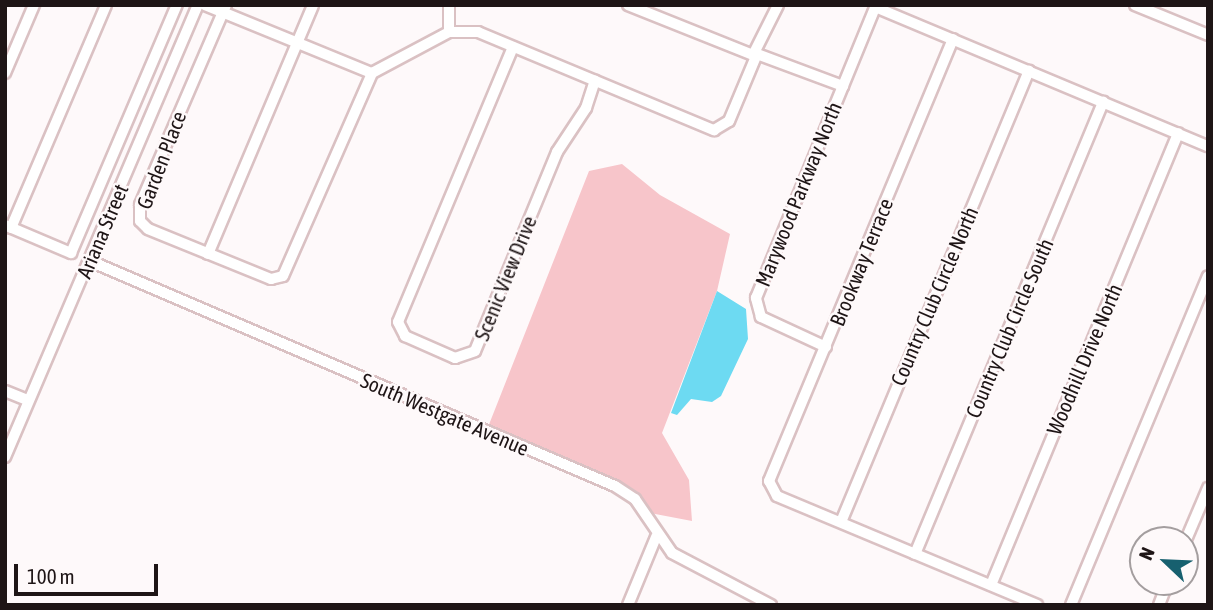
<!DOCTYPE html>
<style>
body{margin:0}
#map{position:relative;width:1213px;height:610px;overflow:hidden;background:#fef9fa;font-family:"Asap Condensed",sans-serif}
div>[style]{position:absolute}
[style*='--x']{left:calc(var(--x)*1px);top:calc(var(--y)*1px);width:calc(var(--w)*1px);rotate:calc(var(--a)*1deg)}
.green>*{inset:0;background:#f7c5ca}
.water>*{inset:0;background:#6ddaf2}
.roads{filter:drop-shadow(2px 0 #dac1c3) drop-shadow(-2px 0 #dac1c3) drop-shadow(0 2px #dac1c3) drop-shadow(0 -2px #dac1c3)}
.minor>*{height:10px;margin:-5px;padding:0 5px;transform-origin:5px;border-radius:5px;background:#fff}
span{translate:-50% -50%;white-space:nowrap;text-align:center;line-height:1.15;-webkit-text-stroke:5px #fef9fa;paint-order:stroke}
.street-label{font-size:21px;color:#1e1516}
.frame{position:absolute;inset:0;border:7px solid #1e1516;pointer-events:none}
.north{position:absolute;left:1129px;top:526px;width:70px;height:70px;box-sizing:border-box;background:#fef9fa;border:2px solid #a49e9f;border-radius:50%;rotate:293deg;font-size:19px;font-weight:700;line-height:28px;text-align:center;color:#1e1516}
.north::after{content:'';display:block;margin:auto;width:24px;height:32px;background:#17606f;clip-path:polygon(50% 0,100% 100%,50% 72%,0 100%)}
.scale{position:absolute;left:14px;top:564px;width:144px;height:32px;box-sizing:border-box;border:4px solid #1e1516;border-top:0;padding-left:9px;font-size:21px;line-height:24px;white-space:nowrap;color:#1e1516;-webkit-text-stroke:5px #fef9fa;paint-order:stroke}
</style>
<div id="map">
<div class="green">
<i style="clip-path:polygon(622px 164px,660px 195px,730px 234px,717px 291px,662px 433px,689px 480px,692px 521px,650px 513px,639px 495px,618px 482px,488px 427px,589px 171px)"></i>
</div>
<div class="water">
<i style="clip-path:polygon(717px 291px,746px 309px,748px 339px,721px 396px,712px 402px,691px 399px,677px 415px,671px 413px)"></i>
</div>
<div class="roads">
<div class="minor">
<i style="--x:205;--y:5;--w:180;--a:22.2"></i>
<i style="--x:372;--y:73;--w:87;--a:-28"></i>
<i style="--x:449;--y:32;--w:29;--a:0"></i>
<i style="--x:478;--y:32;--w:256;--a:22.6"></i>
<i style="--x:714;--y:130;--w:17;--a:-31"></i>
<i style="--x:729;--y:121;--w:73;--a:-67.3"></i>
<i style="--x:757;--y:54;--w:92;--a:20.4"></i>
<i style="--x:226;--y:5;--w:218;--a:113.3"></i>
<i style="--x:140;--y:205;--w:16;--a:90"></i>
<i style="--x:140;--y:221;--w:11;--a:45"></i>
<i style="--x:148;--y:229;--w:133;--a:22.1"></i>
<i style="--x:271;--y:279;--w:12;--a:-14"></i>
<i style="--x:283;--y:276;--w:222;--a:-66.3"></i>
<i style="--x:449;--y:5;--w:27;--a:90"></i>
<i style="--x:628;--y:5;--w:135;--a:21.8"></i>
<i style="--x:753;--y:55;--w:56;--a:-63.4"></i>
<i style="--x:1135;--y:5;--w:79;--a:22.3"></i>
<i style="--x:875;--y:7;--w:361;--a:22.7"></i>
<i style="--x:953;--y:39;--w:479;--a:112.6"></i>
<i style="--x:769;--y:481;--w:17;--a:62"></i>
<i style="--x:777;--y:496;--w:282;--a:22.7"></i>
<i style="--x:513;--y:47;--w:298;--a:112.7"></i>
<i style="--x:398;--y:322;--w:16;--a:63"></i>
<i style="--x:405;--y:336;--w:55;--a:23.7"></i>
<i style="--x:455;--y:358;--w:21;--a:-19"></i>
<i style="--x:475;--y:351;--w:215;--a:-67.6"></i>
<i style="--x:557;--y:152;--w:53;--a:-56.6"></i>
<i style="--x:586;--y:108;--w:29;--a:-72"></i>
<i style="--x:5;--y:73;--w:74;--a:-66.9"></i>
<i style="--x:5;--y:225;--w:72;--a:23"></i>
<i style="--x:71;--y:253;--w:270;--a:-66.9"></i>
<i style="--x:11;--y:228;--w:242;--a:-66.9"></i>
<i style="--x:208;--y:254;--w:270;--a:-67.1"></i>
<i style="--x:90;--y:261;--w:571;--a:23.2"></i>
<i style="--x:615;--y:486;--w:24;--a:33"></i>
<i style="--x:635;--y:499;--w:65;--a:55.6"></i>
<i style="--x:672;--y:553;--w:112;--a:27.7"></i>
<i style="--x:826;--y:347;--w:72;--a:-155.2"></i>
<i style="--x:761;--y:317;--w:20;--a:-105"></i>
<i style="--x:756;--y:298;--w:317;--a:-67.7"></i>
<i style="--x:5;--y:391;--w:24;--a:22"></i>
<i style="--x:5;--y:457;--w:491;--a:-66.9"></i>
<i style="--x:841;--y:522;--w:489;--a:-67.4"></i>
<i style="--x:1185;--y:542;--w:59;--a:-66.9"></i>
<i style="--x:915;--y:554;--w:490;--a:-67.4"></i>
<i style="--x:991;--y:585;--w:489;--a:-67.5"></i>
<i style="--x:628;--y:605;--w:74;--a:-67.6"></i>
<i style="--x:1071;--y:605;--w:356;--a:-67.4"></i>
<i style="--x:1159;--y:605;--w:25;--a:-69"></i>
</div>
</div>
<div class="street-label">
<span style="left:161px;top:160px;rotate:-69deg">Garden Place</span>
<span style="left:798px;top:194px;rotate:-68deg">Marywood Parkway North</span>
<span style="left:102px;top:231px;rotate:-67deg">Ariana Street</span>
<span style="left:861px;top:262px;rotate:-68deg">Brookway Terrace</span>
<span style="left:505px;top:278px;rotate:-68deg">Scenic View Drive</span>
<span style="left:934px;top:296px;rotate:-67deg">Country Club Circle North</span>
<span style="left:1009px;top:328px;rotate:-67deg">Country Club Circle South</span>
<span style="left:1084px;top:359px;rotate:-67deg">Woodhill Drive North</span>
<span style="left:445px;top:414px;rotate:23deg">South Westgate Avenue</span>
</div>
<div class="frame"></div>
<div class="north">N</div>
<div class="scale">100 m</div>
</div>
